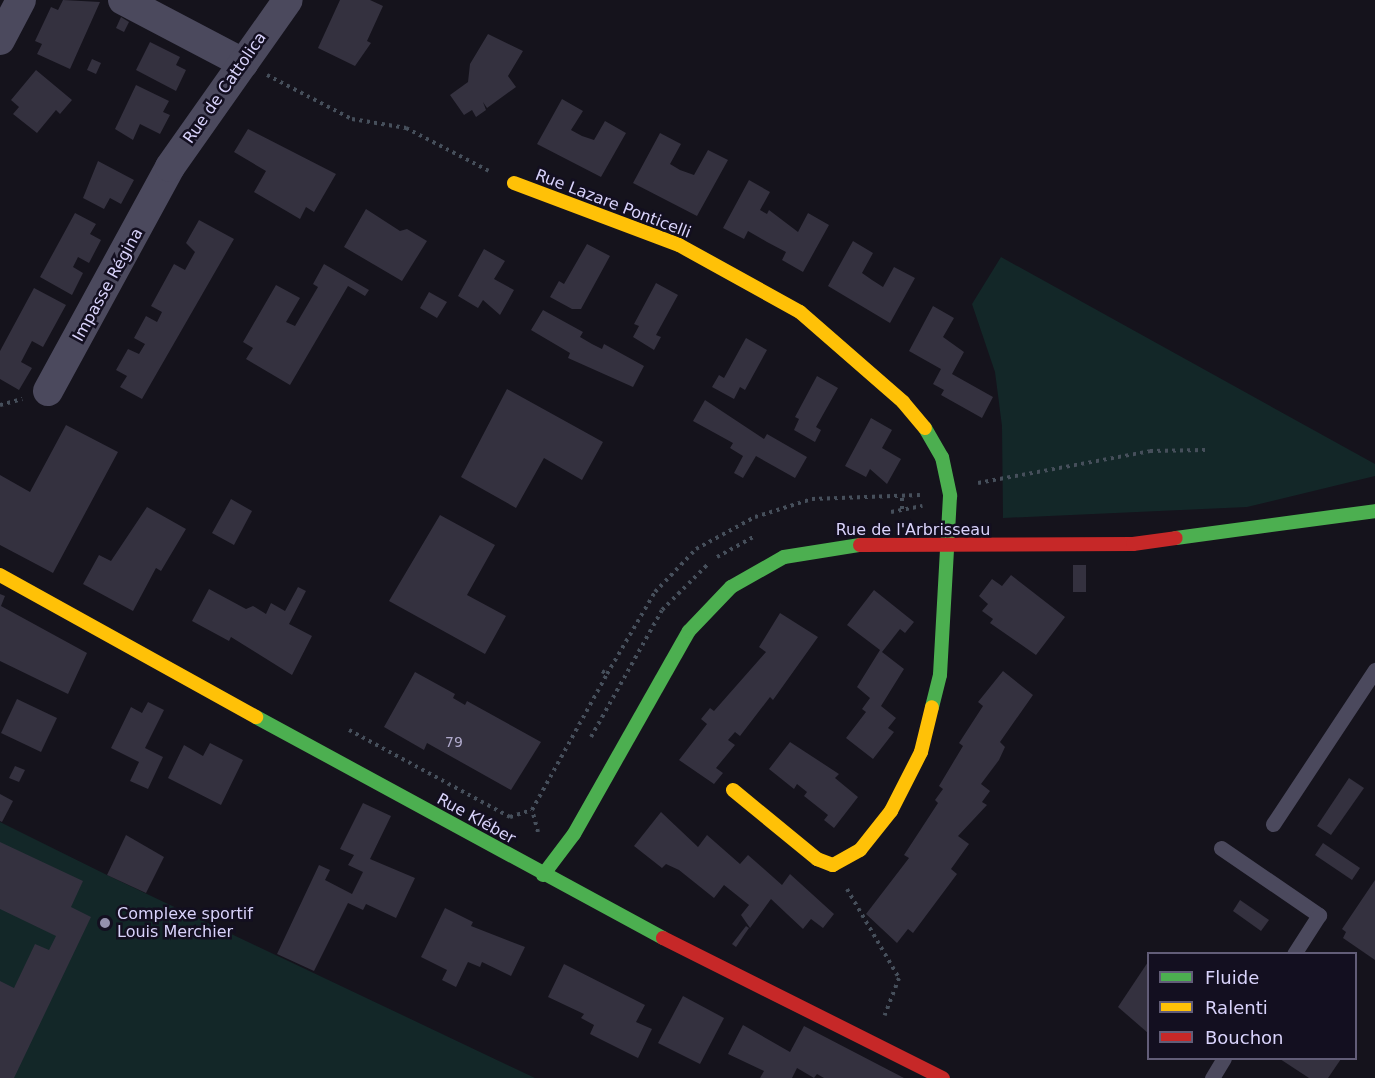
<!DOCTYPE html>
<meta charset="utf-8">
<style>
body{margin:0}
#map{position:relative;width:1375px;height:1078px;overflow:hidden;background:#15131c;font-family:"DejaVu Sans",sans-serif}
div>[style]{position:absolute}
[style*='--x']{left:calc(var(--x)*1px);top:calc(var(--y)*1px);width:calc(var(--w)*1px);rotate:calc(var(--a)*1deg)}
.green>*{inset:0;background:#132728}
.building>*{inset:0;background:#34313f}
.path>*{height:4px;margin-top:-2px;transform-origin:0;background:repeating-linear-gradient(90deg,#464f5b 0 3px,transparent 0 7.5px)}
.lane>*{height:15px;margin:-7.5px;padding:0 7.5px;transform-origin:7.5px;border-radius:7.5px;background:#4b495d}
.street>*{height:30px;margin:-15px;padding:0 15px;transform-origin:15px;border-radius:15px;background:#4b495d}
.fast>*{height:14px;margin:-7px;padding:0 7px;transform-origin:7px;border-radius:7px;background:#4caf50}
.slow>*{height:14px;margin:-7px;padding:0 7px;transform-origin:7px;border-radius:7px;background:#ffc107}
.jam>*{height:14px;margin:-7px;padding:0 7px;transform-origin:7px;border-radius:7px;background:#c62828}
.dots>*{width:16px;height:16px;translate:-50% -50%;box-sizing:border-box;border:3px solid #130f20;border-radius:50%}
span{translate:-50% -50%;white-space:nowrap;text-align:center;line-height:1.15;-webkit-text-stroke:5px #130f20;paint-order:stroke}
.number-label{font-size:14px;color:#b0aacc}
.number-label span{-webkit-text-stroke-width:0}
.street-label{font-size:16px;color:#d9d3fb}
.poi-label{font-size:16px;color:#d9d3fb}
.left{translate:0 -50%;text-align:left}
.legend{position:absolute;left:1147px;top:952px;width:210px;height:108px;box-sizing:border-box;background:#130f20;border:2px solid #625d78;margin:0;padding:8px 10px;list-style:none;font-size:18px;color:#d9d3fb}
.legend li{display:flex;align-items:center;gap:12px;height:30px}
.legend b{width:30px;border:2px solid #625d78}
</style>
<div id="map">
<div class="green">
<i style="clip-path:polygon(1001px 257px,1375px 464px,1375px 476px,1247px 507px,1003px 518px,1002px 426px,995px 372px,972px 304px)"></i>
<i style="clip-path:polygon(0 822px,107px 875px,535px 1078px,0 1078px)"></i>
</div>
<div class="building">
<i style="clip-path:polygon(63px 0,100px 2px,70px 69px,37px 54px,42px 44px,35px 41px,51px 7px,58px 10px)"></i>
<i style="clip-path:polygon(340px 0,370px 0,383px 6px,367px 41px,371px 43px,355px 66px,318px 48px)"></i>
<i style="clip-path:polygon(121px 17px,129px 22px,124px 32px,116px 28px)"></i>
<i style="clip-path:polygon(488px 34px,523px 51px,508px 76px,516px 87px,487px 108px,483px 102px,486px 110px,476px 117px,472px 110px,464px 115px,450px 95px,468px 82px,470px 64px)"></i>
<i style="clip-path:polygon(150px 42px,180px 57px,176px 65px,186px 70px,176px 91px,136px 70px)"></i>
<i style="clip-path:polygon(92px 59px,101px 63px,96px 74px,87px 70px)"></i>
<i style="clip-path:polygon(36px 70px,72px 100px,60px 114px,56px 110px,37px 133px,13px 114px,19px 107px,11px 100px)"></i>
<i style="clip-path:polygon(136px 85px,169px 101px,163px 112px,170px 115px,160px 134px,140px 124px,133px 140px,115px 129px)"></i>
<i style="clip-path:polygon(562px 99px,583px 111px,571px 130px,582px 136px,594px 140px,605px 121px,626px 133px,601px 177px,537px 144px)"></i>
<i style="clip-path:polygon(248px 129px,336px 174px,314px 212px,306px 207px,300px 219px,254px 192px,266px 171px,234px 152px)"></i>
<i style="clip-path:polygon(660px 133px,681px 144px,670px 164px,680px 170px,694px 175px,708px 150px,728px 160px,697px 216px,633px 183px)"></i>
<i style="clip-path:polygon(98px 161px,134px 180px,121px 204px,110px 198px,104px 209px,83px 198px)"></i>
<i style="clip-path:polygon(749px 180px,770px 192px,760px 210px,767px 214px,769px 210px,798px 232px,808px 213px,829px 225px,803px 272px,782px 260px,786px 252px,767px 242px,748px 231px,744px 239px,723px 228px)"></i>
<i style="clip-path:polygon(366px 209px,400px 231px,407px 229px,427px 241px,402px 281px,344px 247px)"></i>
<i style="clip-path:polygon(75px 213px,96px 224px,90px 234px,101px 240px,89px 263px,78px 257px,73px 267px,83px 273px,72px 295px,40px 277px)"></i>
<i style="clip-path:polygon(199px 220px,234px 239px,142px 399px,120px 387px,127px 376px,116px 370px,128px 349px,139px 354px,145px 344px,134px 338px,146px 316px,157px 322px,162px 312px,151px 306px,174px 264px,185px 270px,195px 252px,186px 243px)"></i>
<i style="clip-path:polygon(853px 241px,873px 253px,862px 273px,872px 280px,883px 287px,894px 267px,915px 278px,890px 323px,828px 286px)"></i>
<i style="clip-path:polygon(587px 244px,610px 256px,581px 309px,572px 309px,550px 297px,559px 281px,564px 284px)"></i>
<i style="clip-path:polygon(484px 249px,505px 261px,494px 279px,514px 290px,500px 315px,483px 300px,478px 308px,458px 296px)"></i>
<i style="clip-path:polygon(324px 264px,369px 290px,365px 296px,348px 286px,290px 385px,246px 359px,253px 348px,243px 342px,276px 285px,300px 298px,286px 322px,295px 326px,318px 287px,313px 284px)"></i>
<i style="clip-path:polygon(656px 283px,678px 295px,656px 335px,661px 337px,654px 350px,633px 337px,639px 326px,634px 324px)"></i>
<i style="clip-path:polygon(34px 288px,66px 305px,43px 347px,32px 341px,21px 362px,32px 368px,19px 390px,0 379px,0 351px)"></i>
<i style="clip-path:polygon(429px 292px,447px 302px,437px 318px,420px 308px)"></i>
<i style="clip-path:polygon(933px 306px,954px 318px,943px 337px,964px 352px,952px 374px,993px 397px,982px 418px,941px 395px,944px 390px,933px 384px,941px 369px,909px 351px)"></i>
<i style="clip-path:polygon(543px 310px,583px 332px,580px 337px,592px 344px,602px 349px,604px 344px,644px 366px,633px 387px,568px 358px,570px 353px,531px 330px)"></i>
<i style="clip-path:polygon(746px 338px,767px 350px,745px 390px,740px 387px,734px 399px,712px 387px,719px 375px,724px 378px)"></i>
<i style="clip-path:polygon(817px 376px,838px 388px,816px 427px,821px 430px,815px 442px,794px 430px,799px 419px,795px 417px)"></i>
<i style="clip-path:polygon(507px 389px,603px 442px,582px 480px,544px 458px,516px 508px,461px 477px)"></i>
<i style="clip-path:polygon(705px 400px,764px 439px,767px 434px,807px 457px,795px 478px,756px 456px,743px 478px,734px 473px,743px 456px,730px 448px,733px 443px,693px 421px)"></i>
<i style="clip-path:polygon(871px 418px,892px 430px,882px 448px,901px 459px,887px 484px,870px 469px,866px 477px,845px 466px)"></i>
<i style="clip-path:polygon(66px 425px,118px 452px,53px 573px,0 545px,0 475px,30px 492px)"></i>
<i style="clip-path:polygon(231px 499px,252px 511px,234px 545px,212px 533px)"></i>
<i style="clip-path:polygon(147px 507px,186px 529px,161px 571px,156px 568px,133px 611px,83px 584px,99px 555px,111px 561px)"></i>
<i style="clip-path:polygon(440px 515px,495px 545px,467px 595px,506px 616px,485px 654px,389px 601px)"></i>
<i style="clip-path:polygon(1073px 565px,1086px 565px,1086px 592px,1073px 592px)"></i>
<i style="clip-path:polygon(1011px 575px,1065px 617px,1036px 655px,990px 623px,993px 619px,982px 611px,988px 604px,979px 596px,992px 579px,1002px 586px)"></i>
<i style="clip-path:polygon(298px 587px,306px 591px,289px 624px,312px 636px,292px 675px,231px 637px,229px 641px,192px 621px,209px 589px,246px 609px,253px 606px,266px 614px,271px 603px,285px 611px)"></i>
<i style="clip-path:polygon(874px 590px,914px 622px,905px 633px,900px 629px,882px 652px,904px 669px,881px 706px,896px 718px,888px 728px,894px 732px,873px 759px,846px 738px,866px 712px,862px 709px,870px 698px,857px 687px,880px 650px,847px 625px)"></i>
<i style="clip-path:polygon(0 594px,5px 596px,1px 606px,87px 653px,68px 694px,0 661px)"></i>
<i style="clip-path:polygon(780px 613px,818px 637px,773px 700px,770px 697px,740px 736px,735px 732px,728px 740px,735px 745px,716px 768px,723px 773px,714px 784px,679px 760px,707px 724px,701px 719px,710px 708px,714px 711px,766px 652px,759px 647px)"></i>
<i style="clip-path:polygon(1003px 671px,1033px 695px,1000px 742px,1005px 747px,999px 760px,981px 784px,990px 791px,982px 802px,987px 805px,958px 836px,969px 844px,951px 869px,957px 874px,913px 933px,908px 929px,897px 943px,866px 914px,909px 858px,904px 855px,938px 803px,935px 800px,943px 789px,939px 786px,963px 746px,959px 743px,983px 706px,978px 702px)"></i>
<i style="clip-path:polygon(415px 672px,455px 694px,453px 698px,465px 705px,467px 701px,541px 742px,511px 790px,427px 743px,424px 750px,384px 727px)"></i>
<i style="clip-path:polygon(17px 699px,57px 718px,41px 752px,1px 733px)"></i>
<i style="clip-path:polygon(148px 702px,164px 710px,145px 748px,163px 757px,148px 789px,130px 781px,139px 762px,111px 748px,131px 707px,142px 713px)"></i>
<i style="clip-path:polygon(790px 742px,839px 774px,835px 778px,858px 797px,834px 828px,824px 820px,828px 815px,804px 796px,807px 792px,797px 784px,794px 789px,769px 769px)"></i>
<i style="clip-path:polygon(210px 743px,243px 760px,221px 805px,168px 778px,184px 745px,203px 756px)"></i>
<i style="clip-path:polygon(15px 766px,25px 770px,19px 782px,9px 778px)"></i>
<i style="clip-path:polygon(1349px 778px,1364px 788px,1331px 835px,1317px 826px)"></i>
<i style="clip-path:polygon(0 794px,13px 801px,2px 822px,0 821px)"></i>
<i style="clip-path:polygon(363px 803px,391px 816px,370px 859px,415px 878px,396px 918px,366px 904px,363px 910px,348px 903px,314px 971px,277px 954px,319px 865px,330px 870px,325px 880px,352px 894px,363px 872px,348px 865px,354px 855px,340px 849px)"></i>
<i style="clip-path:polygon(661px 812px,698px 847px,707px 835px,740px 864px,748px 855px,782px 885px,790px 874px,834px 914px,823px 928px,811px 919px,803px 929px,771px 899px,750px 928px,741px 915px,749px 905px,724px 885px,714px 898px,679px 870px,666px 864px,662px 868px,634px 846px)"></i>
<i style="clip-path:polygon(126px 835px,164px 857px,146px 893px,107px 875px)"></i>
<i style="clip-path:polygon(0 842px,83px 881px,71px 907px,91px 917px,14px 1078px,0 1078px,0 981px,14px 988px,35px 944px,49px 950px,56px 936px,0 909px)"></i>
<i style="clip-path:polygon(1323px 843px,1360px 868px,1352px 880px,1315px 855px)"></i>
<i style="clip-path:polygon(1375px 880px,1375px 960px,1343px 938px,1346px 932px,1342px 929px)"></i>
<i style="clip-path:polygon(1240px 900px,1269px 920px,1261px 931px,1233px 911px)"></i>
<i style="clip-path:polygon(445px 908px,473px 922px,471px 926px,525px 947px,511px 976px,482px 962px,480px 967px,468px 962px,456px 987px,442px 980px,447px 970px,421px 957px)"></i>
<i style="clip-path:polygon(746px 926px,749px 928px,736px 947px,732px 944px)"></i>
<i style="clip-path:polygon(1148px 962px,1148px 1033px,1118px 1007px)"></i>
<i style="clip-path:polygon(564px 964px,645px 1005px,636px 1022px,652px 1029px,638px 1058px,590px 1034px,594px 1025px,581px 1018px,584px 1014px,548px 997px)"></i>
<i style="clip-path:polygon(683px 996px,724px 1018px,700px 1064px,658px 1043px)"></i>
<i style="clip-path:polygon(743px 1025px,790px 1052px,804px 1026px,904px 1078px,824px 1078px,817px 1074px,814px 1078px,797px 1068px,792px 1078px,760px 1078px,764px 1071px,728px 1054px)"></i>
<i style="clip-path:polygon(1280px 1059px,1341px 1059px,1328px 1078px,1309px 1078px)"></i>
</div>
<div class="path">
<i style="--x:267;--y:75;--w:96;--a:27.4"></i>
<i style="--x:352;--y:119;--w:55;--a:9.5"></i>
<i style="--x:406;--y:128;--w:93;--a:27.4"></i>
<i style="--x:0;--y:405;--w:23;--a:-15"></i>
<i style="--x:978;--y:483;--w:175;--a:-10.5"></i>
<i style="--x:1150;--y:451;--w:55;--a:-1"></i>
<i style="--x:902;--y:498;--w:15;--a:90"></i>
<i style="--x:891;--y:512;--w:32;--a:-11"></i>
<i style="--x:717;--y:557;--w:43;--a:-28.9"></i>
<i style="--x:602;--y:671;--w:6;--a:31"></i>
<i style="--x:349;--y:730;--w:183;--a:28.4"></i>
<i style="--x:510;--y:817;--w:23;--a:-18"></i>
<i style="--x:591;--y:737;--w:145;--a:-60.8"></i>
<i style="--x:662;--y:610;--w:66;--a:-45"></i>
<i style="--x:538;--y:832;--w:23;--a:-105"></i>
<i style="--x:532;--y:810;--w:155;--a:-61.1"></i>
<i style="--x:607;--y:674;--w:95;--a:-59.7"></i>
<i style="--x:655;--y:592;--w:59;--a:-46.4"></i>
<i style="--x:696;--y:549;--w:67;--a:-28.5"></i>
<i style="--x:755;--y:517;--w:60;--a:-17.5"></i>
<i style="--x:812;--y:499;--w:108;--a:-2.1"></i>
<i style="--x:847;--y:889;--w:103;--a:59.7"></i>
<i style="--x:899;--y:978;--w:40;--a:111"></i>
</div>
<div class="lane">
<i style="--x:1273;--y:824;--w:185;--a:-56.5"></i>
<i style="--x:1221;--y:848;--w:119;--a:34.4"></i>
<i style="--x:1319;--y:915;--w:46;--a:122.7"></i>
<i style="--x:1212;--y:1078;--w:23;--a:-59"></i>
</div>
<div class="street">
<i style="--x:123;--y:0;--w:136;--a:27.7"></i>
<i style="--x:0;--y:40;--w:45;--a:-62.3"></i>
<i style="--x:48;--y:391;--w:255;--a:-61.4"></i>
<i style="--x:170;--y:167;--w:204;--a:-54.8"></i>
</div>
<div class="fast">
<i style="--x:925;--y:428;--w:34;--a:60"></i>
<i style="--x:942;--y:457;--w:40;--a:78"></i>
<i style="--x:950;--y:496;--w:179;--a:93.2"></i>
<i style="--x:940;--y:675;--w:33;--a:104"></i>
<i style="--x:1176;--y:538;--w:201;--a:-7.7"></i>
<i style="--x:256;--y:717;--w:463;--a:28.5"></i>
<i style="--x:543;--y:875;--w:51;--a:-52.9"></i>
<i style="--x:574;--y:834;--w:233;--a:-60.5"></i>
<i style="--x:689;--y:631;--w:61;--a:-46.3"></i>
<i style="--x:731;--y:587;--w:61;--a:-29.5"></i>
<i style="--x:784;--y:557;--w:77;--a:-9"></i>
</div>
<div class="slow">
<i style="--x:514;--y:183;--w:176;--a:20.6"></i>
<i style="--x:679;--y:245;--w:138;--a:29"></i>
<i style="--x:800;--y:312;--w:137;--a:41.1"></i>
<i style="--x:903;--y:402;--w:34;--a:50"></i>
<i style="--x:0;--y:575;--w:293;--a:29"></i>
<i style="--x:733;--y:790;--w:109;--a:39.4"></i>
<i style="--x:817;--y:859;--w:17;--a:21"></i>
<i style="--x:833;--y:865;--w:31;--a:-29"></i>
<i style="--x:860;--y:850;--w:50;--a:-51.5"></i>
<i style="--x:891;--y:811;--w:66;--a:-63"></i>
<i style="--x:921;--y:752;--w:46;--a:-76.3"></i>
</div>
<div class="jam">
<i style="--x:860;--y:545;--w:273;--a:-0.2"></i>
<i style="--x:1133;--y:544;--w:43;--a:-7.9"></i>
<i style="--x:663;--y:938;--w:313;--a:26.6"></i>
</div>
<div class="dots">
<i style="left:105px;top:923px;background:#9490ad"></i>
</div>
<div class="number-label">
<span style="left:454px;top:742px">79</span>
</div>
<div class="street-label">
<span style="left:225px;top:88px;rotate:-55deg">Rue de Cattolica</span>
<span style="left:613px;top:204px;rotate:21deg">Rue Lazare Ponticelli</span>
<span style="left:108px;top:285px;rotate:-61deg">Impasse Régina</span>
<span style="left:913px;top:530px">Rue de l'Arbrisseau</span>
<span style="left:476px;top:819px;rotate:29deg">Rue Kléber</span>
</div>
<div class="poi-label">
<span class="left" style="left:117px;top:923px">Complexe sportif<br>Louis Merchier</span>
</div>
<ul class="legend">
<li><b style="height:8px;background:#4caf50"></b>Fluide</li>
<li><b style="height:8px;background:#ffc107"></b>Ralenti</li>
<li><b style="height:8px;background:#c62828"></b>Bouchon</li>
</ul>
</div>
